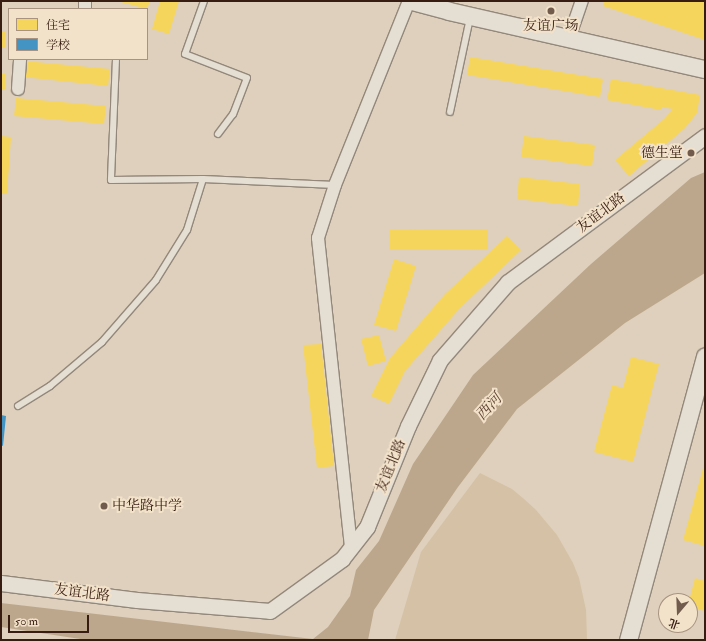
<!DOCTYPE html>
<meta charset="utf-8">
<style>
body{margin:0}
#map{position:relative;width:706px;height:641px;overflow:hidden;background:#ded0bc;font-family:"IM FELL Double Pica","Noto Serif SC",serif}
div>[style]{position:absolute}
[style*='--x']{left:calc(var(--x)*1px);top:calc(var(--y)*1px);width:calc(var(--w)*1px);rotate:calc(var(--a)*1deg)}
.green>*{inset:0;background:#d5c1a5}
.water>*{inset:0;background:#bda78c}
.homes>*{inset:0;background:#f6d55c}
.schools>*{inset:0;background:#4393c3}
.roads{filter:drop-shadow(1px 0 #93887b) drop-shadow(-1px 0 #93887b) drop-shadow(0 1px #93887b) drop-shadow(0 -1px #93887b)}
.service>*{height:6px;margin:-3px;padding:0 3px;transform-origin:3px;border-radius:3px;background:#e5ded3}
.minor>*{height:12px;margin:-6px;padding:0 6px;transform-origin:6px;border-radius:6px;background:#e5ded3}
.tertiary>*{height:15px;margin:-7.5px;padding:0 7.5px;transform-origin:7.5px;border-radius:7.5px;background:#e5ded3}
.secondary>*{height:17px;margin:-8.5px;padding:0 8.5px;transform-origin:8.5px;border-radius:8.5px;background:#e5ded3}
.dots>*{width:11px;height:11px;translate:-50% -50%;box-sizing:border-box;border:2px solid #f3e2ca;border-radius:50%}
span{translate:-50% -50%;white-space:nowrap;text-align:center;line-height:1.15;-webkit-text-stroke:4px #f3e2ca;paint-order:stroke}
.poi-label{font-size:14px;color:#361c11}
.right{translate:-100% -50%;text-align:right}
.left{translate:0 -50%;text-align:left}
.street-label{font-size:14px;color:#361c11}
.water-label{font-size:15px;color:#604635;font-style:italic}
.frame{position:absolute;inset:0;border:2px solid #361c11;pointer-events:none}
.legend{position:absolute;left:8px;top:8px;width:140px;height:52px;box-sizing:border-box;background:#f3e2ca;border:1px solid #a79380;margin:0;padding:5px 7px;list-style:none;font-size:12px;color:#361c11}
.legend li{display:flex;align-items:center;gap:8px;height:20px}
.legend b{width:20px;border:1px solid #a79380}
.north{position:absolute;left:658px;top:593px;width:40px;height:40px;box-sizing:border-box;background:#f3e2ca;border:1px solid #a79380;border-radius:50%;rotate:199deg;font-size:11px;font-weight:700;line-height:16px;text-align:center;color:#361c11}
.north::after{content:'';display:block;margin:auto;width:14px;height:18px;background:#715b4d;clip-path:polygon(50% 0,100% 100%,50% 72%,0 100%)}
.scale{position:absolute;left:8px;top:615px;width:81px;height:18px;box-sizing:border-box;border:2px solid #361c11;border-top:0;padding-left:5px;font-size:12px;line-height:14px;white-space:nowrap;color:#361c11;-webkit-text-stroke:3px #f3e2ca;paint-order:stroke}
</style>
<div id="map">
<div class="green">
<i style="clip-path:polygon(480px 473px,512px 489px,524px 499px,536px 510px,557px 535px,573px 563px,579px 578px,586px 610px,587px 640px,395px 640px,421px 552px)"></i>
</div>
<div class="water">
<i style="clip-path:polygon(705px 172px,705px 273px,625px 323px,517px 409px,458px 487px,374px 610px,368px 640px,87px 640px,1px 627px,1px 603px,313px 639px,328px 627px,350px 596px,356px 570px,379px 541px,413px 464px,473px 375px,591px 264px,691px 178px)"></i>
</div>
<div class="homes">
<i style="clip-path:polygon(117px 1px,150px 1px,147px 9px)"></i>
<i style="clip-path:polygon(160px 1px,179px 1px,169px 34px,152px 29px)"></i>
<i style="clip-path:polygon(604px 1px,705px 1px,705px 40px,603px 6px)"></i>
<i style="clip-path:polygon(1px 31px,5px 31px,5px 48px,1px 48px)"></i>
<i style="clip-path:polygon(470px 57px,603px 79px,600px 97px,467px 75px)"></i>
<i style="clip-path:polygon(25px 61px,110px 69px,108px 86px,23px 77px)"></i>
<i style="clip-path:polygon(1px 74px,5px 74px,5px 89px,1px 89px)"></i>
<i style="clip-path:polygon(611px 79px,700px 95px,697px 113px,685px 128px,629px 176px,615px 160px,664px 119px,673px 109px,661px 107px,661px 110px,607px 100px)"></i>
<i style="clip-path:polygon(16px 98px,106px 106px,104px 124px,14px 116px)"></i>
<i style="clip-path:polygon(1px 136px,11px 137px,7px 194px,1px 194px)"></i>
<i style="clip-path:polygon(524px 136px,595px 145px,592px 166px,521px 157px)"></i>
<i style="clip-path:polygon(519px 177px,580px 184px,578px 206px,517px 199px)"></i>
<i style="clip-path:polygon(488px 229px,488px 249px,390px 250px,390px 230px)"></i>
<i style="clip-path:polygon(507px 236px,521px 250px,459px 309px,405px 371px,389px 404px,371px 396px,390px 358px,445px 294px)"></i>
<i style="clip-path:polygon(394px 259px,416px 266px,396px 331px,374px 325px)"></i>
<i style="clip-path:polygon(379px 335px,386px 361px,368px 366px,361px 339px)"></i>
<i style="clip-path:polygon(321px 344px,334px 466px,317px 468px,303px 345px)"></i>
<i style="clip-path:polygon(631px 357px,659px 364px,633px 462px,594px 452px,612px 385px,623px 388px)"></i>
<i style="clip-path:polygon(705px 461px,705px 546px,683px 540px)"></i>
<i style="clip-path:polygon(695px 578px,705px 581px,705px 611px,690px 607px,689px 601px)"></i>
</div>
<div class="schools">
<i style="clip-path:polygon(1px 415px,6px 416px,3px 446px,1px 445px)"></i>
</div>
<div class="roads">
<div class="service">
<i style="--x:204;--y:1;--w:56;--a:109.7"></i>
<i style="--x:185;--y:54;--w:66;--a:21.2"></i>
<i style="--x:247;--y:78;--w:39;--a:111"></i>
<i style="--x:233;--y:114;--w:25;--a:127"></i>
<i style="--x:116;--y:59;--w:121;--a:92.4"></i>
<i style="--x:111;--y:180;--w:92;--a:-0.6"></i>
<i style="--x:203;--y:179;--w:132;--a:2.6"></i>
<i style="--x:450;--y:112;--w:96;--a:-78"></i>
<i style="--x:18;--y:406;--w:38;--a:-32"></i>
<i style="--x:50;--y:386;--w:68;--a:-40.2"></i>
<i style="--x:102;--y:342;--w:82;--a:-48.9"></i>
<i style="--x:156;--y:280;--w:59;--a:-58.2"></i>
<i style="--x:187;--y:230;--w:53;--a:-72.6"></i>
</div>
<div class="minor">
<i style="--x:85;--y:9;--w:8;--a:-90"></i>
<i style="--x:569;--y:38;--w:39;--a:-71"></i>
<i style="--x:18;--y:89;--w:30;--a:-86"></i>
<i style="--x:351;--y:547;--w:311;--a:-96.1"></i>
<i style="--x:318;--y:238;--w:56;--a:-72.2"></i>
<i style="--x:335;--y:185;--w:198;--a:-68.1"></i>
</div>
<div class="tertiary">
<i style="--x:1;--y:583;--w:137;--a:7.1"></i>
<i style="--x:137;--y:600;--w:133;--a:4.7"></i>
<i style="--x:270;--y:611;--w:89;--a:-35.8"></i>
<i style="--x:342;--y:559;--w:41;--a:-52"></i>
<i style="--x:367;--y:527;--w:109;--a:-67.9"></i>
<i style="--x:408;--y:426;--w:73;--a:-64.1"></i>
<i style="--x:440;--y:360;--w:103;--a:-48.9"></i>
<i style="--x:508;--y:282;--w:245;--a:-36.5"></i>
</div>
<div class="secondary">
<i style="--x:412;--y:1;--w:38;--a:15"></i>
<i style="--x:449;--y:11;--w:262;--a:12.8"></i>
<i style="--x:628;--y:640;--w:294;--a:-74.8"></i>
</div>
</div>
<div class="dots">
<i style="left:551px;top:11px;background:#715b4d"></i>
<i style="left:691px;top:153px;background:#715b4d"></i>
<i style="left:104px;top:506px;background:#715b4d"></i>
</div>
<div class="poi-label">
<span style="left:551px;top:26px">友谊广场</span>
<span class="right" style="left:683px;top:153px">德生堂</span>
<span class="left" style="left:112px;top:506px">中华路中学</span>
</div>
<div class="street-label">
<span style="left:601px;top:213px;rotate:-37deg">友谊北路</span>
<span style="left:391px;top:466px;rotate:-68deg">友谊北路</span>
<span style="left:82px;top:593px;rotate:7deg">友谊北路</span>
</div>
<div class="water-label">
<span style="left:489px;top:407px;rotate:-48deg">西河</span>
</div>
<div class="frame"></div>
<ul class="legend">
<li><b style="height:11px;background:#f6d55c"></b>住宅</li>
<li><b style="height:11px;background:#4393c3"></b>学校</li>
</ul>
<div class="north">北</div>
<div class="scale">50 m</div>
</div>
